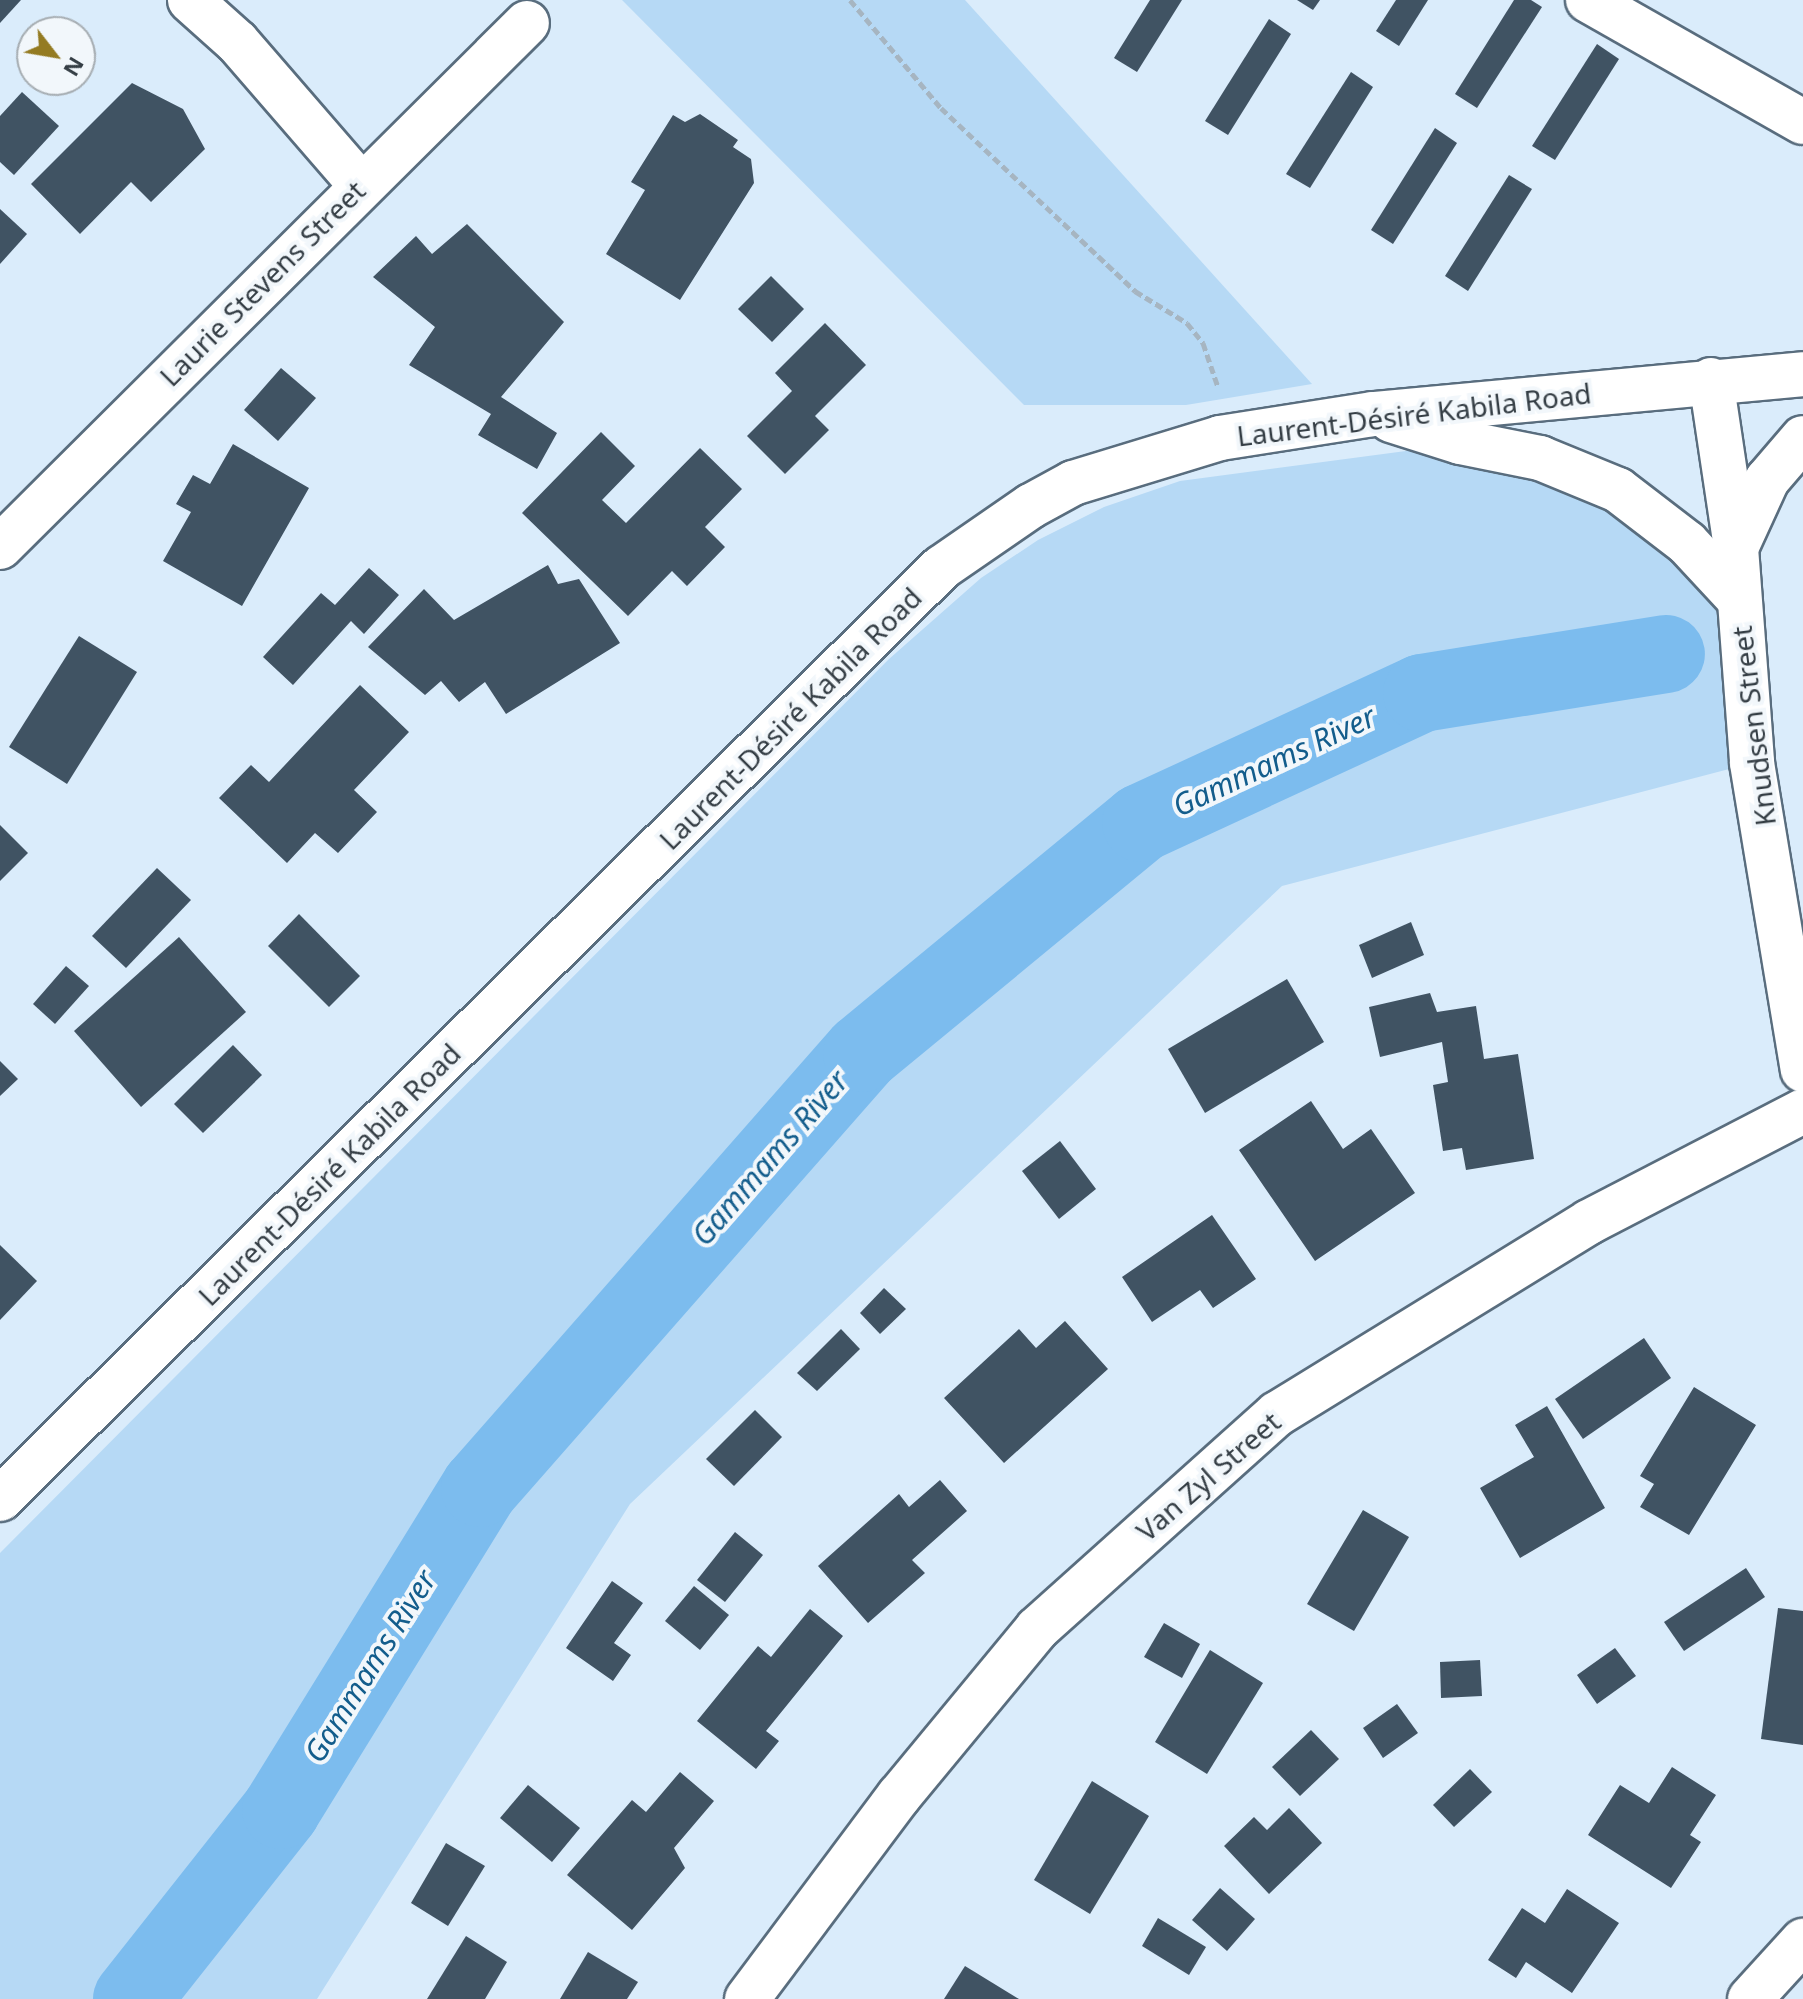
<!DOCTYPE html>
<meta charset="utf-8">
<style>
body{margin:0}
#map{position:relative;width:1803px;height:1999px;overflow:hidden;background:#daecfb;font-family:"Noto Sans",sans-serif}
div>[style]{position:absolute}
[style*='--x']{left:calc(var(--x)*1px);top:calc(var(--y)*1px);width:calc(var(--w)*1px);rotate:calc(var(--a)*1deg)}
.green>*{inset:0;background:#b6d9f5}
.river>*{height:78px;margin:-39px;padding:0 39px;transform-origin:39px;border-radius:39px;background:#7cbcee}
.building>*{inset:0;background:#405363}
.path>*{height:5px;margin-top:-2.5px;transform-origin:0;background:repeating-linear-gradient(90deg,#a6b5c1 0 8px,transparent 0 12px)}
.roads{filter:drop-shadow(2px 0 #596d7e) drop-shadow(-2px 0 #596d7e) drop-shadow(0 2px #596d7e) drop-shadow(0 -2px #596d7e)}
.minor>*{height:44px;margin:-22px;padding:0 22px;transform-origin:22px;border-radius:22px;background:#fff}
span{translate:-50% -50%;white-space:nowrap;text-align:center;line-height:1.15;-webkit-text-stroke:8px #f2f7fb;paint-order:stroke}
.street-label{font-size:28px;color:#353e45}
.water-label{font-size:30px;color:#135d8c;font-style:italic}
.north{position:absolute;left:16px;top:16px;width:80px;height:80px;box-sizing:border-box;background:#f2f7fb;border:2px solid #a6adb2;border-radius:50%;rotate:121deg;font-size:22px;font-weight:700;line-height:32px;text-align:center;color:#353e45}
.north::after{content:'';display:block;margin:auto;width:28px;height:36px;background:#947b22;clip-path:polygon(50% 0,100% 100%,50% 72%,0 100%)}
</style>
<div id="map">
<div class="green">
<i style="clip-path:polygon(622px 0,965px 0,1312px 384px,1186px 405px,1024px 405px)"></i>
<i style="clip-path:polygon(1421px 449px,1540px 458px,1739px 599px,1752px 763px,1282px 886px,630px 1504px,317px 1999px,0 1999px,0 1553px,889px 659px,981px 578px,1038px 540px,1104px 507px,1180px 481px)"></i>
</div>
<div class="river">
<i style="--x:132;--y:1999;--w:241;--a:-51.7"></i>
<i style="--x:281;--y:1810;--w:379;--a:-58.3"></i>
<i style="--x:480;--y:1488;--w:579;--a:-48.71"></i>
<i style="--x:862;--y:1053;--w:362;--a:-39.5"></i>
<i style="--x:1141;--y:823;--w:310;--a:-24.8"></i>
<i style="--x:1422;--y:693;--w:247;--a:-9.1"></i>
</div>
<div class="building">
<i style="clip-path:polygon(0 0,21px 0,0 23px)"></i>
<i style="clip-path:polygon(1150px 0,1182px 0,1137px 72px,1114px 58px)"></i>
<i style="clip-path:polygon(1297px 0,1320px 0,1313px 10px)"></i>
<i style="clip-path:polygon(1396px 0,1428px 0,1399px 46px,1376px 31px)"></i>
<i style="clip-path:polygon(1514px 0,1531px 0,1542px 7px,1477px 108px,1455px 94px)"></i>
<i style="clip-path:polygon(1269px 19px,1291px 34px,1228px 135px,1205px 121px)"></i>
<i style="clip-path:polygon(1597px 44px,1619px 59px,1555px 160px,1532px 146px)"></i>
<i style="clip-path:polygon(1351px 72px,1373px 87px,1310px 188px,1286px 174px)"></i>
<i style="clip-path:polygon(132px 83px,183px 109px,205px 149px,151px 202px,131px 182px,80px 234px,31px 184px)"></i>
<i style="clip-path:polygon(22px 92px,59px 126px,14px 175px,0 162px,0 116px)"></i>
<i style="clip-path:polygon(700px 114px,738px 140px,733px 147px,751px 159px,754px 183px,680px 300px,606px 254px,645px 190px,631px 182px,673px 115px,685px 122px)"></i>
<i style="clip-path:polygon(1435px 128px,1457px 143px,1393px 244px,1371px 230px)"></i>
<i style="clip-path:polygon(1509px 175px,1532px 189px,1468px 291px,1445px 276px)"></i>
<i style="clip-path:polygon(0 209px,27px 234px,0 264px)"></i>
<i style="clip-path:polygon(467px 224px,564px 322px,501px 397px,557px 433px,537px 469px,478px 435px,491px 414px,409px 365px,435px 327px,373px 277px,416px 236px,432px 254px)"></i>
<i style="clip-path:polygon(771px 276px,804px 309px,772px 342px,738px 309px)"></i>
<i style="clip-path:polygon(825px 323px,866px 365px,815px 416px,829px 430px,785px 474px,747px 436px,792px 391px,775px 373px)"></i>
<i style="clip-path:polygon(281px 368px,316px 398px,278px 441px,244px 410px)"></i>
<i style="clip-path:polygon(601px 432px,635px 466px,602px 500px,626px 523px,700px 448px,742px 489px,705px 527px,725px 547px,687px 586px,672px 571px,628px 616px,522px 513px)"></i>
<i style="clip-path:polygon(233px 444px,309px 488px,242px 606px,163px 561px,191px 512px,176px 504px,193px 475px,210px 484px)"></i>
<i style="clip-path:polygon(548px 565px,558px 584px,579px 579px,620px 643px,506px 714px,485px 682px,459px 702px,441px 681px,425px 695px,368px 647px,424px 589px,454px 620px)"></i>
<i style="clip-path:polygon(369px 568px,399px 595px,364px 634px,351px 621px,293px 685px,263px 657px,321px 593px,335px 605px)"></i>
<i style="clip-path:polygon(79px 636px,137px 672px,67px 784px,9px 747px)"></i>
<i style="clip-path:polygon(360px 685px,409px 732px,354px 790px,377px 812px,338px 853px,315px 833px,287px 863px,219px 798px,251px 765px,269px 782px)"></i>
<i style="clip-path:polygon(0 825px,28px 853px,0 881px)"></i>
<i style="clip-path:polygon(157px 868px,191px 900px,126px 968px,92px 936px)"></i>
<i style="clip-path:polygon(299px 914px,360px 976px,329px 1007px,268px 946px)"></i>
<i style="clip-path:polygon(1411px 922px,1424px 955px,1372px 978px,1359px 945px)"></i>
<i style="clip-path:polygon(179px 937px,246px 1012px,141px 1107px,74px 1031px)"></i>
<i style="clip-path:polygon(66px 966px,89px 986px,55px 1024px,33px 1004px)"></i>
<i style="clip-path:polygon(1287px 979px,1324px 1042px,1205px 1113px,1168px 1049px)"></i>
<i style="clip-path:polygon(1430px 993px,1437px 1012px,1476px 1006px,1484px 1059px,1518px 1054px,1534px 1159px,1466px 1170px,1462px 1148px,1443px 1151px,1433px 1085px,1448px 1082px,1442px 1042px,1380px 1057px,1369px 1007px)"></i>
<i style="clip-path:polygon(233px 1045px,262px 1075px,203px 1133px,174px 1104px)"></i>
<i style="clip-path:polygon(0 1061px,18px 1079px,0 1096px)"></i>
<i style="clip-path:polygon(1311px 1101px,1343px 1149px,1371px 1129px,1415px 1193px,1315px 1261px,1239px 1150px)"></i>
<i style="clip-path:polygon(1060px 1141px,1096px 1189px,1059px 1219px,1022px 1171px)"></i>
<i style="clip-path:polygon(1212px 1215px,1256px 1279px,1213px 1308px,1200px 1290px,1152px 1322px,1122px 1277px)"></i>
<i style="clip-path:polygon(0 1245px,37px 1281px,0 1320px)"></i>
<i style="clip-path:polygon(884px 1288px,906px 1309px,880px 1334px,860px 1313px)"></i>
<i style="clip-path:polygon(1065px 1321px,1108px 1369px,1004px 1463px,944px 1398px,1019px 1329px,1036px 1348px)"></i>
<i style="clip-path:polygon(841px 1329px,860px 1349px,817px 1391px,797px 1373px)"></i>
<i style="clip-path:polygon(1644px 1338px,1671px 1378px,1583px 1439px,1555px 1399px)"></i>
<i style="clip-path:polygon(1694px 1387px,1756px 1425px,1689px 1535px,1640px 1507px,1654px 1484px,1640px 1476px)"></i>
<i style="clip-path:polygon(1547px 1406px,1605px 1508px,1520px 1558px,1480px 1488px,1534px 1457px,1515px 1425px)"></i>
<i style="clip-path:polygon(755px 1410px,782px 1437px,734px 1486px,706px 1459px)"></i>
<i style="clip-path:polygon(940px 1480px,967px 1511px,912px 1560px,925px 1573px,868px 1623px,818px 1566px,899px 1494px,909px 1507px)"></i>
<i style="clip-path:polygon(1363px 1510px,1409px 1537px,1354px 1631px,1307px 1604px)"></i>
<i style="clip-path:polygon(735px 1532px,763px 1555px,725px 1602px,697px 1580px)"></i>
<i style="clip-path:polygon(1746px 1568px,1765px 1597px,1684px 1651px,1664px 1622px)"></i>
<i style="clip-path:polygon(612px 1581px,643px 1603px,614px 1643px,631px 1655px,613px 1681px,566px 1648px)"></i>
<i style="clip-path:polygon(694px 1586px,729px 1615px,700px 1650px,665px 1621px)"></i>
<i style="clip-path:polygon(1778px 1608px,1803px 1611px,1803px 1745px,1761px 1739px)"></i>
<i style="clip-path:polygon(810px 1609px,843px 1636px,766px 1731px,779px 1741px,756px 1769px,697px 1721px,758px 1646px,771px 1657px)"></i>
<i style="clip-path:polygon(1164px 1623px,1200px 1644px,1182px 1678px,1144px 1657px)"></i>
<i style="clip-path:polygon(1615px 1648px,1636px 1676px,1597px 1704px,1577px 1675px)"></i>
<i style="clip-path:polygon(1210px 1650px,1263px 1683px,1207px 1774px,1155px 1742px)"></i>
<i style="clip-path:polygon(1480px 1660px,1482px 1696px,1441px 1698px,1440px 1662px)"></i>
<i style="clip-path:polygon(1397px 1704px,1418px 1733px,1383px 1758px,1363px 1728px)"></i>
<i style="clip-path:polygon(1311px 1730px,1339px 1759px,1300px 1796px,1272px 1767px)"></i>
<i style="clip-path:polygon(1672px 1767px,1716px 1795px,1690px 1835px,1701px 1842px,1671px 1888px,1588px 1835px,1620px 1785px,1649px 1803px)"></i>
<i style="clip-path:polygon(1470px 1769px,1492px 1792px,1454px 1827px,1433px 1805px)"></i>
<i style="clip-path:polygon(680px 1772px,714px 1801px,674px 1848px,685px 1868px,632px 1930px,567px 1875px,632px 1800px,646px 1812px)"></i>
<i style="clip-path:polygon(1092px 1781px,1149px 1816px,1090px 1914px,1034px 1880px)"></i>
<i style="clip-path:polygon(528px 1785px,580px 1828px,552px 1862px,500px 1818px)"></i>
<i style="clip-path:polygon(1289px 1808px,1322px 1843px,1269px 1894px,1224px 1846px,1254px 1817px,1267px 1830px)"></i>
<i style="clip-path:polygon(446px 1843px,485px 1866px,448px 1926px,411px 1903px)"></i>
<i style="clip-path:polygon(1220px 1888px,1255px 1919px,1227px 1951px,1192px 1920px)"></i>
<i style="clip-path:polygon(1567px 1889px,1619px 1923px,1572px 1993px,1526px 1962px,1516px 1978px,1488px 1960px,1522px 1908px,1545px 1923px)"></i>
<i style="clip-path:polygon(1158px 1918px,1206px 1947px,1189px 1975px,1142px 1946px)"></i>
<i style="clip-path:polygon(466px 1936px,507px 1962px,485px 1999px,427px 1999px)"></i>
<i style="clip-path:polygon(588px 1952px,638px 1982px,627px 1999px,560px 1999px)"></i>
<i style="clip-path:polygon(965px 1966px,1019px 1999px,944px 1999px)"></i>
</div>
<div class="path">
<i style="--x:850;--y:0;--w:141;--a:49.9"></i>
<i style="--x:941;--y:108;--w:267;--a:43.3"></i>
<i style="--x:1135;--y:291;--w:61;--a:31.6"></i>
<i style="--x:1187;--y:323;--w:26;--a:51"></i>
<i style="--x:1203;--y:343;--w:46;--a:71.2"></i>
</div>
<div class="roads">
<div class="minor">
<i style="--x:190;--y:0;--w:63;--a:41.8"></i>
<i style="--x:237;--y:42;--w:188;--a:49.1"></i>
<i style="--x:1588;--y:0;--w:247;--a:29.6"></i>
<i style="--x:1711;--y:380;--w:170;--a:81.5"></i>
<i style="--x:1736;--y:548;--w:216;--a:85.7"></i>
<i style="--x:1752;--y:763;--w:311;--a:80.6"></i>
<i style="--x:1391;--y:420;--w:72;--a:17.7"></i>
<i style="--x:1460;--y:442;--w:82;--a:11.3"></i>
<i style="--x:1540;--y:458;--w:84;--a:22.3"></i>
<i style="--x:1618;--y:490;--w:87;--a:37.5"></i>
<i style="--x:1687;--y:543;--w:76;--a:47.1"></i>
<i style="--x:0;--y:547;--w:743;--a:-44.84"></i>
<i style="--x:1736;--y:548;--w:75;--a:-65.5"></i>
<i style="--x:1767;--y:480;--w:55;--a:-49.4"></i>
<i style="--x:0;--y:1499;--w:1324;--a:-44.69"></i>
<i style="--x:941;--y:568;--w:109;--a:-34.6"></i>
<i style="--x:1031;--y:506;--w:48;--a:-28.7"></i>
<i style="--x:1073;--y:483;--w:154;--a:-17"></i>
<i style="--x:1220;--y:438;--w:155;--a:-8.9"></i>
<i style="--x:1373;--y:414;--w:432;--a:-5.3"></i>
<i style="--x:747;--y:1999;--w:254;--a:-53.2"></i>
<i style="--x:899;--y:1796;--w:217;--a:-50.4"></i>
<i style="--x:1037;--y:1629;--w:322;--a:-41.9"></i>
<i style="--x:1277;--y:1414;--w:366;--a:-31.6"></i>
<i style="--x:1589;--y:1222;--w:241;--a:-27.4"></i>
<i style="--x:1750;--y:1999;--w:79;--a:-47.6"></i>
</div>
</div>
<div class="street-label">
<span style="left:262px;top:283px;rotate:-45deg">Laurie Stevens Street</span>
<span style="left:1414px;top:414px;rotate:-7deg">Laurent-Désiré Kabila Road</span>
<span style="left:790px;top:718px;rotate:-45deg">Laurent-Désiré Kabila Road</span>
<span style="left:1753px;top:726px;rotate:-97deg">Knudsen Street</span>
<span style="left:329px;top:1174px;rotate:-45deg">Laurent-Désiré Kabila Road</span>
<span style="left:1208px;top:1476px;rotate:-41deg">Van Zyl Street</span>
</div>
<div class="water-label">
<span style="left:1274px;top:761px;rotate:-25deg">Gammams River</span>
<span style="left:770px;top:1158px;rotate:-49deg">Gammams River</span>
<span style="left:370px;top:1666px;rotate:-58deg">Gammams River</span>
</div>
<div class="north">N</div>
</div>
